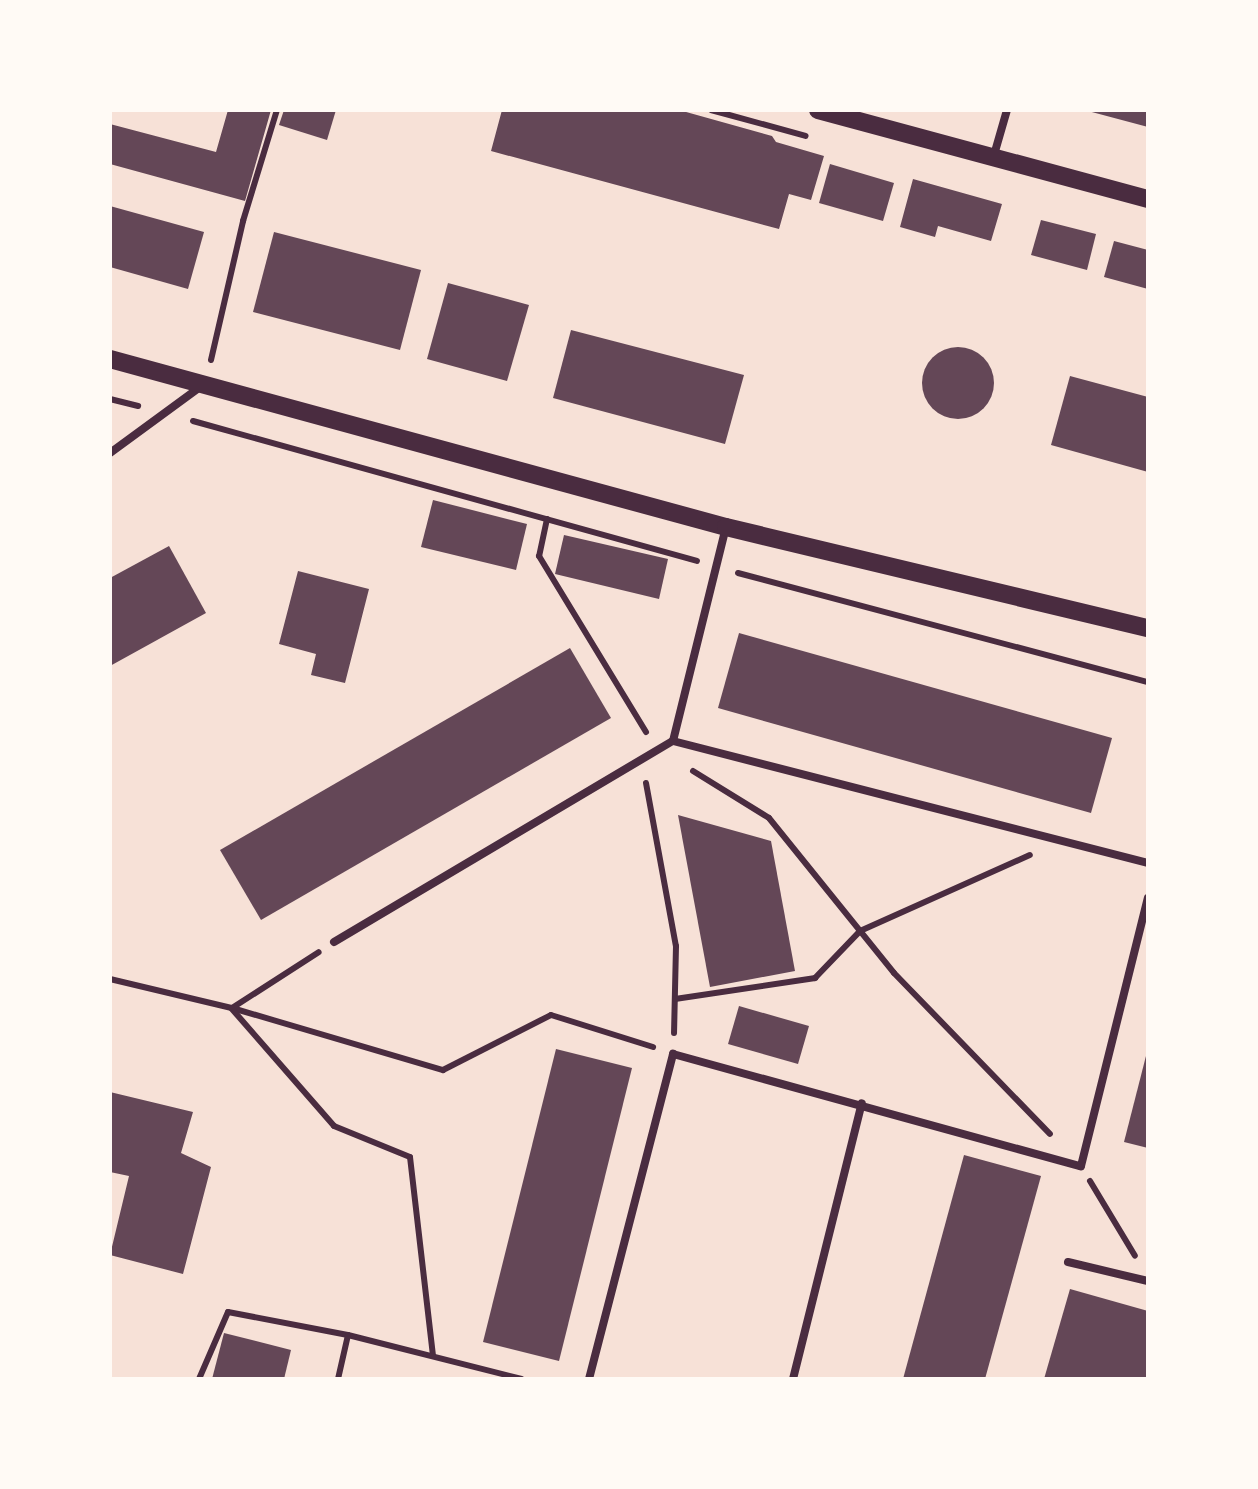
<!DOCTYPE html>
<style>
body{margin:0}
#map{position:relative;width:1258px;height:1489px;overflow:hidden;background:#f7e1d7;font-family:"PT Sans Narrow",sans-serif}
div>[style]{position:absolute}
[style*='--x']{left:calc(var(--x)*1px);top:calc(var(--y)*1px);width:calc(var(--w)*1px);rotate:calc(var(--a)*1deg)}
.building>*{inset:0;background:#644757}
.round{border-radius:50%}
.path>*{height:6px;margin:-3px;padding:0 3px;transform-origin:3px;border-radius:3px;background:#4a2c40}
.service>*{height:8px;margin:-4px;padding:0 4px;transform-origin:4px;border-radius:4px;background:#4a2c40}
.tertiary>*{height:18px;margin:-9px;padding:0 9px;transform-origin:9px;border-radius:9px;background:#4a2c40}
span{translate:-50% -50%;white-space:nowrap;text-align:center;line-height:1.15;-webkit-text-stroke:10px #fffaf5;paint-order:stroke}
.frame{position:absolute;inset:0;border:112px solid #fffaf5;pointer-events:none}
</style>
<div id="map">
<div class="building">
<i style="clip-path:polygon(228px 110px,271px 110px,245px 201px,110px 164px,110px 124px,216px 152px)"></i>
<i style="clip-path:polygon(284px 110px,336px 110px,327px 140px,279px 125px)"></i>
<i style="clip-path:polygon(502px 110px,679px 110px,772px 136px,776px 142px,824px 156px,811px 200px,789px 194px,779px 229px,491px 151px)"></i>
<i style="clip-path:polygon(1148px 110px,1148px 127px,1088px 111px,1088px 110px)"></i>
<i style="clip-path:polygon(830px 164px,894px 183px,883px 221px,819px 203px)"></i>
<i style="clip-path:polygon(913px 179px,1002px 204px,991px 241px,938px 226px,935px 237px,900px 227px)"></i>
<i style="clip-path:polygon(110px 206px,204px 232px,188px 289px,110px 267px)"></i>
<i style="clip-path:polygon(1041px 220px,1096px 234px,1087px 270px,1031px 255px)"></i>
<i style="clip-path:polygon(274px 232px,421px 270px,400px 350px,253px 312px)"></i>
<i style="clip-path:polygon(1114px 241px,1148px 250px,1148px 289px,1104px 277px)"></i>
<i style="clip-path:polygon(448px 283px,529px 305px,507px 381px,427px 359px)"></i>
<i style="clip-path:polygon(571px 330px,744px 375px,725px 444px,553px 398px)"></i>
<i class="round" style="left:922px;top:347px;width:72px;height:72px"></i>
<i style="clip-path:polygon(1070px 376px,1148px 397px,1148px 472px,1051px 445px)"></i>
<i style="clip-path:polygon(433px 500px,527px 524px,516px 570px,421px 547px)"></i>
<i style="clip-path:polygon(564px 535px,668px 559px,659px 599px,555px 574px)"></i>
<i style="clip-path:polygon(169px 546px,206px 613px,110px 666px,110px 578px)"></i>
<i style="clip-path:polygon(298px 571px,369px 589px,345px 683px,311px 675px,316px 654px,279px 644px)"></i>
<i style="clip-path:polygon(739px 633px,1112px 738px,1091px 813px,718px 708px)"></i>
<i style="clip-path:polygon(570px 648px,611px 718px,261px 920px,220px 850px)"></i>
<i style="clip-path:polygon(678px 815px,771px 841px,795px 971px,710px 987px)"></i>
<i style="clip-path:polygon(739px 1006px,809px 1026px,798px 1064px,728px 1044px)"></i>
<i style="clip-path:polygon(556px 1049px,632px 1068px,559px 1361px,483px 1342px)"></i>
<i style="clip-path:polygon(1147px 1052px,1148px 1052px,1148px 1148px,1124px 1142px)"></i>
<i style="clip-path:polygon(110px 1092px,193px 1112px,181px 1153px,211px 1167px,183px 1274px,110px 1255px,129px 1176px,110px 1172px)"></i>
<i style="clip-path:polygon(964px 1155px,1041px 1176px,985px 1379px,903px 1379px)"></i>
<i style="clip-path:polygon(1070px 1289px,1148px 1311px,1148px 1379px,1044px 1379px)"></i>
<i style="clip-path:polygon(224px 1333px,291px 1350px,284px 1379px,212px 1379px)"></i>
</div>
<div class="path">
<i style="--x:711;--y:110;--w:98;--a:15.3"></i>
<i style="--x:211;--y:360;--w:143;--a:-77"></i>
<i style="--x:243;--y:221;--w:116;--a:-73"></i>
<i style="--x:110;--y:399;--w:29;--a:14"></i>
<i style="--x:193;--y:421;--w:523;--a:15.52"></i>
<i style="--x:547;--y:519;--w:38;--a:102"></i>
<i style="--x:539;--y:556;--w:206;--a:58.7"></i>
<i style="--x:738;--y:573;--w:424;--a:14.9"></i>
<i style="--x:693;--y:771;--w:89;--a:31.7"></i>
<i style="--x:769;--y:818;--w:199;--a:51.1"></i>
<i style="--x:894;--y:973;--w:224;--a:45.9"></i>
<i style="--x:646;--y:783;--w:166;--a:79.6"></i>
<i style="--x:676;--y:946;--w:87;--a:91.3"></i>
<i style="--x:110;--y:979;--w:125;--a:13.4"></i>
<i style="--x:232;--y:1008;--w:103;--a:-32.8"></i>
<i style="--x:675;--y:999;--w:142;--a:-8.5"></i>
<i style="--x:815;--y:978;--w:65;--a:-46.2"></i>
<i style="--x:860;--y:931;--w:186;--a:-24.1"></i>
<i style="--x:232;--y:1008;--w:220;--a:16.4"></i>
<i style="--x:443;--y:1070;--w:121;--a:-27"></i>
<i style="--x:551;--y:1015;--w:107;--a:17.4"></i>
<i style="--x:232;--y:1009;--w:155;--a:48.9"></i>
<i style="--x:334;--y:1126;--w:82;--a:22.2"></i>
<i style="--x:410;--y:1157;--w:200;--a:83.4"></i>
<i style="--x:1090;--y:1181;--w:87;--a:59"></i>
<i style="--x:199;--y:1379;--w:73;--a:-66.6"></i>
<i style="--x:228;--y:1312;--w:122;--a:10.9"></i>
<i style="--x:348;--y:1335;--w:179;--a:14.2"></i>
<i style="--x:338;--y:1379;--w:45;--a:-77.2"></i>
</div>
<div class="service">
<i style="--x:994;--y:155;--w:47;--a:-73.9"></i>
<i style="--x:110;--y:453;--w:115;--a:-36.2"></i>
<i style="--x:673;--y:741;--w:490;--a:14.4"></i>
<i style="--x:334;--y:942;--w:394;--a:-30.7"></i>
<i style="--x:673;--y:741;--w:220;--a:-76.1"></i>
<i style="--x:1068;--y:1262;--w:82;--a:13.4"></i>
<i style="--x:589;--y:1379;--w:336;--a:-75.5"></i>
<i style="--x:673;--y:1054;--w:423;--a:15.4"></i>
<i style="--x:1081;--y:1166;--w:276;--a:-76"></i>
<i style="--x:793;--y:1379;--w:284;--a:-76"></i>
</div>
<div class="tertiary">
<i style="--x:818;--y:110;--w:342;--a:15.1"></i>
<i style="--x:110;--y:359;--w:638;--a:15.26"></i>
<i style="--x:726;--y:527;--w:434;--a:13.5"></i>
</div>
<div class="frame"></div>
</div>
